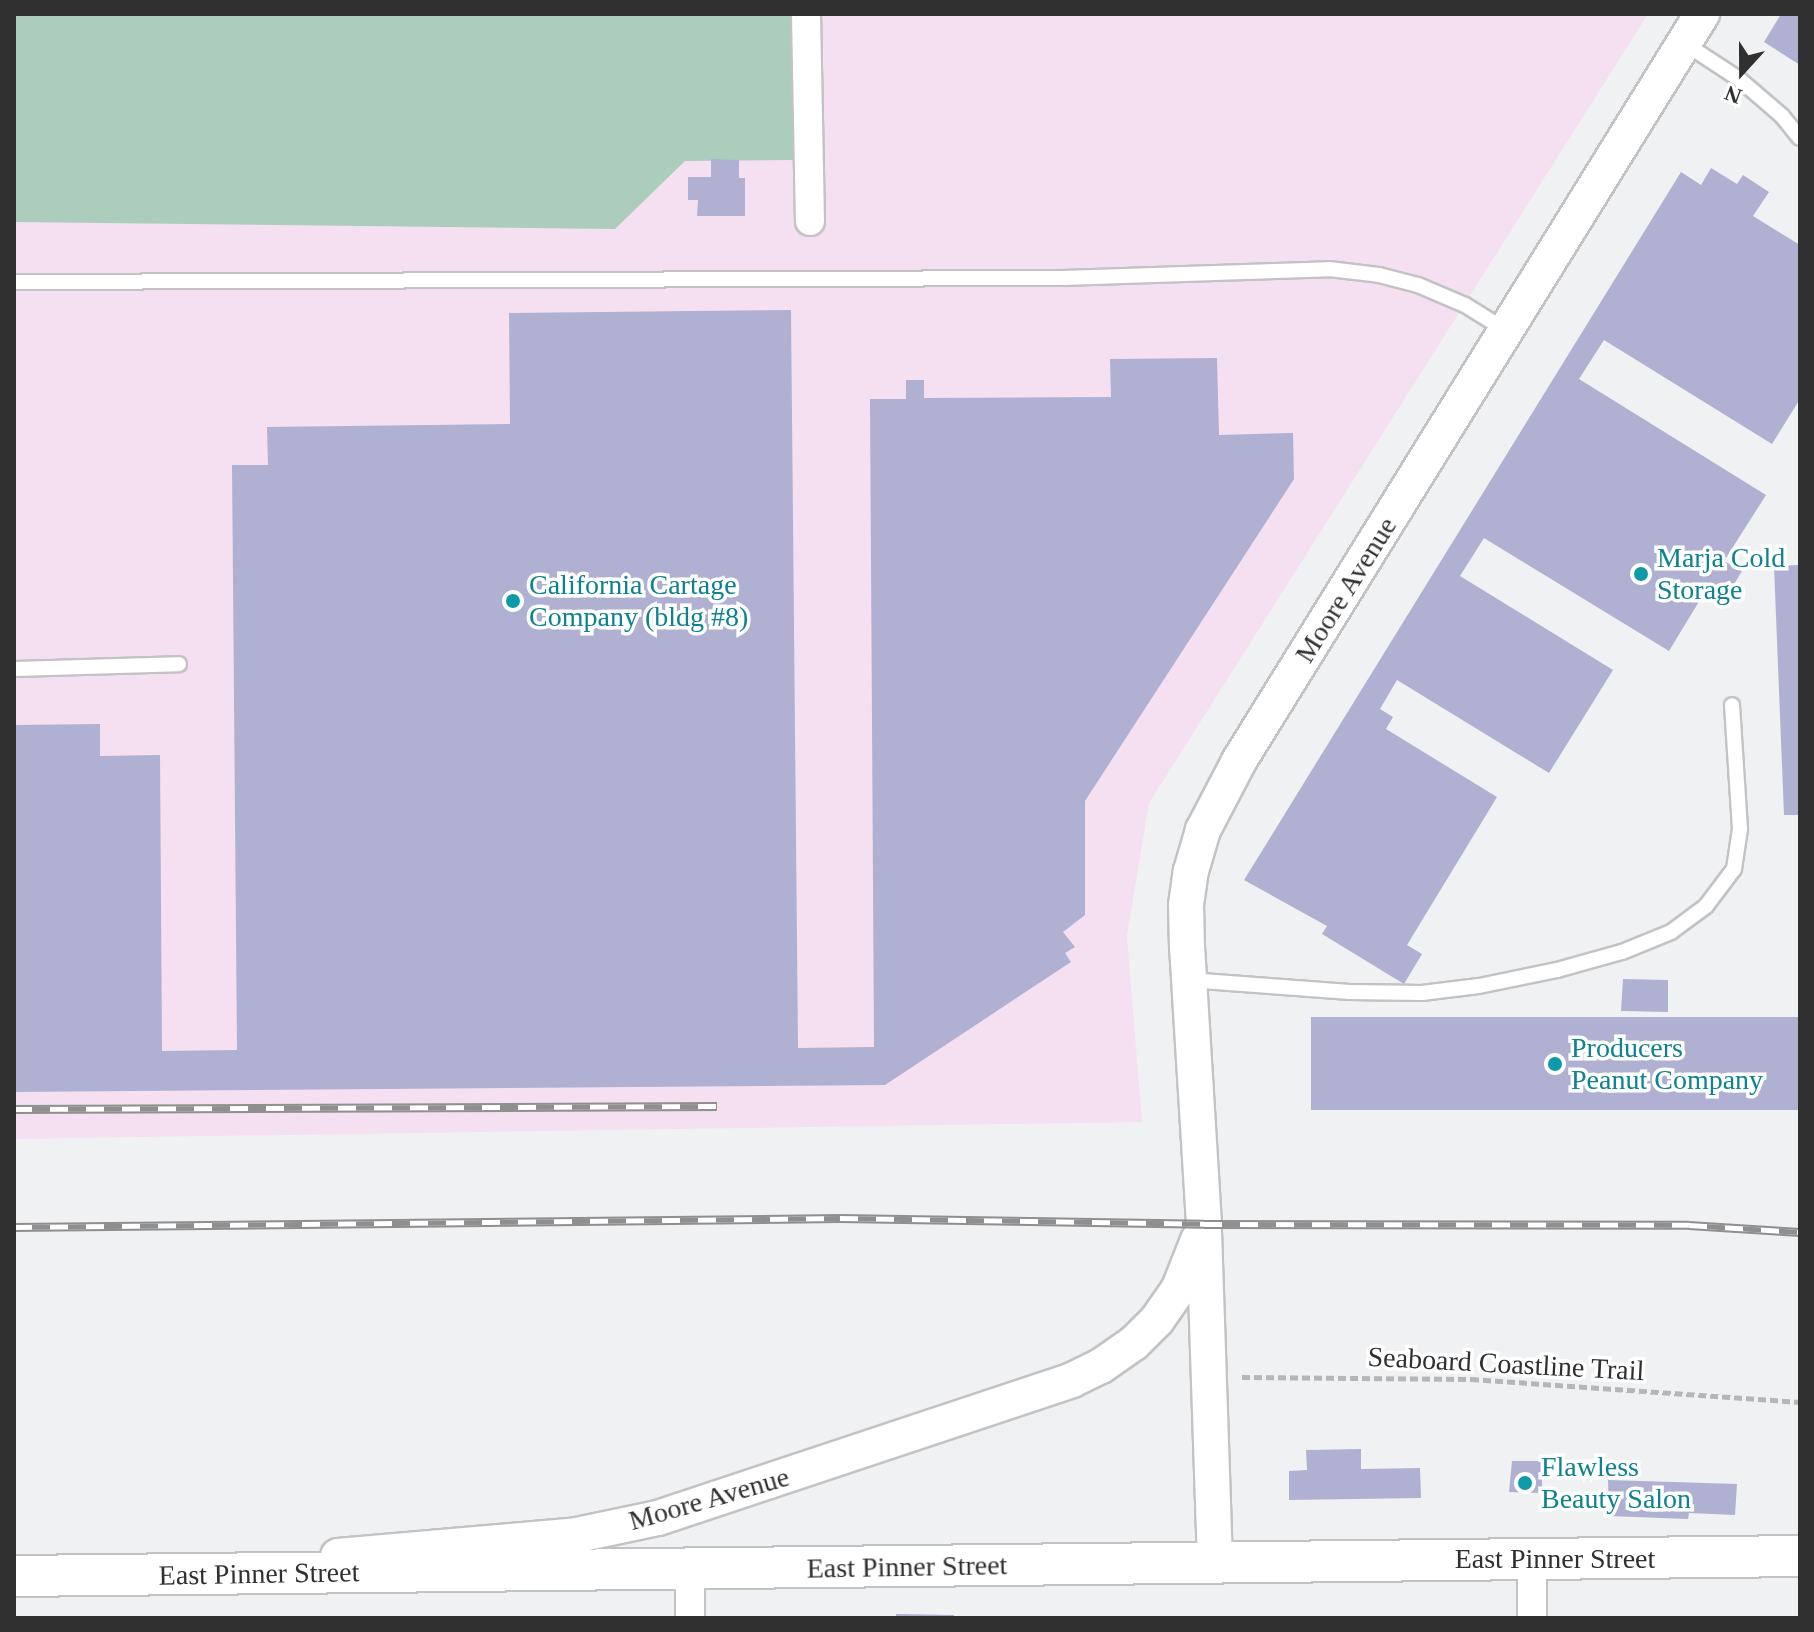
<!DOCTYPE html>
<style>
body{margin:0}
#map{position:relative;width:1814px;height:1632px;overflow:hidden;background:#f0f1f3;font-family:Georgia,serif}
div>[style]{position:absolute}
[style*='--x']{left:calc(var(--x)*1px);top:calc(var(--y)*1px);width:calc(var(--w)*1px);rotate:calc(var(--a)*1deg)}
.industrial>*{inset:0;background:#f4e0f0}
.green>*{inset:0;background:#accdbb}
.building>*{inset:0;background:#b0b0d2}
.path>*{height:5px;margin-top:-2.5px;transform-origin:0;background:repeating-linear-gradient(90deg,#b5b6b7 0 8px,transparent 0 12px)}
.roads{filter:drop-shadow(2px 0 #c3c3c5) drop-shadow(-2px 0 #c3c3c5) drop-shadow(0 2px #c3c3c5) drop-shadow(0 -2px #c3c3c5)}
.service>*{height:14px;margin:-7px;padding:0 7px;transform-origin:7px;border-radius:7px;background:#fff}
.minor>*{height:28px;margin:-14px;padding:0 14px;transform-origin:14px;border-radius:14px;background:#fff}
.tertiary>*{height:34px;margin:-17px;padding:0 17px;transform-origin:17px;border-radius:17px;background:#fff}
.secondary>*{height:40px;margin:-20px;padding:0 20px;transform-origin:20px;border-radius:20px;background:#fff}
.rail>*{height:9px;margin-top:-4.5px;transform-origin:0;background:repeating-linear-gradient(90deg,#fff 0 18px,#8f8f90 0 36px);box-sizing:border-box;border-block:2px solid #8f8f90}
.dots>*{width:22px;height:22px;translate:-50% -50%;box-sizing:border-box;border:4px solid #fff;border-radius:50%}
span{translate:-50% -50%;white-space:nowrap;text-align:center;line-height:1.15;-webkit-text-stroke:7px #fff;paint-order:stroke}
.culture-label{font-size:28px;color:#0d838f}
.left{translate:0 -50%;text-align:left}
.street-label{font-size:28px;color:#303030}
.frame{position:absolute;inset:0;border:16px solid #303030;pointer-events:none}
.north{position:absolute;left:1702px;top:32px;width:80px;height:80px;-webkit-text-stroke:6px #fff;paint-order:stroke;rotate:201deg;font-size:22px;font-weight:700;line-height:32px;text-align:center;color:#303030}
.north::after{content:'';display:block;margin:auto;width:28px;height:36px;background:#303030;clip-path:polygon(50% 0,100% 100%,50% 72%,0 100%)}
</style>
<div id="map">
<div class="industrial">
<i style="clip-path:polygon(14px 14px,1648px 14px,1149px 803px,1127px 936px,1142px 1122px,14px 1139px)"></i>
</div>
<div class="green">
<i style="clip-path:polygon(14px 14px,793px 14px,795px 160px,685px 161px,615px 229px,14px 222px)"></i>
</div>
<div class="building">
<i style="clip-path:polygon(1781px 14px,1800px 14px,1800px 65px,1764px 42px)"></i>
<i style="clip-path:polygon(711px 159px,739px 160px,739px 178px,745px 178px,745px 216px,697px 216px,698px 200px,688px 200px,688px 177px,711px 177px)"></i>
<i style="clip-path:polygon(1711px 168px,1737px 184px,1743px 175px,1769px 192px,1753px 216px,1800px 245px,1800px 399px,1772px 444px,1604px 340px,1579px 379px,1766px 495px,1724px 561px,1742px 571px,1727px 596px,1709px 585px,1669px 651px,1484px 538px,1460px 576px,1613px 670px,1549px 773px,1397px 680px,1380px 709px,1393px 717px,1386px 729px,1497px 797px,1407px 945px,1422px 954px,1404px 984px,1322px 934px,1327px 926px,1244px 880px,1681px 172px,1701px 185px)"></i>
<i style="clip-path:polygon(791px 310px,798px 1048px,874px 1047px,870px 399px,906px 399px,906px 380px,924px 380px,924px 398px,1111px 397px,1110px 359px,1217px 358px,1219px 435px,1293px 433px,1294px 479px,1085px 801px,1085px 915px,1063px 932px,1075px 947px,1065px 953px,1071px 962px,885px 1085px,14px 1092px,14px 725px,100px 724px,100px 756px,160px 755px,162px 1051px,237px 1050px,232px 465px,268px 465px,267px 427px,510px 424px,509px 313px)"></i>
<i style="clip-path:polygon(1800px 565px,1800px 815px,1784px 815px,1774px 566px)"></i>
<i style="clip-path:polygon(1623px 979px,1668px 980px,1668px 1012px,1621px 1011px)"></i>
<i style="clip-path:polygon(1311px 1017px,1798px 1017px,1798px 1110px,1311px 1110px)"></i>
<i style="clip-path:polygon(1361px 1449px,1361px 1469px,1420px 1468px,1421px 1498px,1289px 1500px,1289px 1471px,1307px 1470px,1306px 1450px)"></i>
<i style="clip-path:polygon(1512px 1461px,1542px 1461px,1542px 1493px,1509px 1492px)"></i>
<i style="clip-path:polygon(1608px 1480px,1737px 1484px,1735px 1515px,1689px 1513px,1688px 1519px,1609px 1516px)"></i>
<i style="clip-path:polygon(896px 1614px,954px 1615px,954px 1618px,896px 1618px)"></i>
</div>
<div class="path">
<i style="--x:1242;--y:1377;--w:229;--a:0.5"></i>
<i style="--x:1471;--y:1379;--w:330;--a:4"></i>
</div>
<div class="roads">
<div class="service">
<i style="--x:1684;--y:43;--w:66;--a:33.2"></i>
<i style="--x:1739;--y:79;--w:57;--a:40.7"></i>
<i style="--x:1782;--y:116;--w:28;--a:51"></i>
<i style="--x:14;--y:282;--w:1049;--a:-0.22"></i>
<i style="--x:1063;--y:278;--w:266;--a:-1.9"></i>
<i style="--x:1329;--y:269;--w:50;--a:6.8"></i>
<i style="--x:1379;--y:275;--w:40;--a:14.4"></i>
<i style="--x:1418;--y:285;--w:51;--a:23.1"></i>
<i style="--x:1465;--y:305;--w:49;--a:31.8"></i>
<i style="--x:14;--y:669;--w:165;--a:-1.7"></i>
<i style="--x:1189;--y:980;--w:161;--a:4.3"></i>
<i style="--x:1350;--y:992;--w:72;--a:0.8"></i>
<i style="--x:1422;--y:993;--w:57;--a:-7"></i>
<i style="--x:1479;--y:986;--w:80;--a:-11.6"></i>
<i style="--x:1557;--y:970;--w:67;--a:-15.5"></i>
<i style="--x:1622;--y:952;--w:53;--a:-22.2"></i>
<i style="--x:1671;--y:932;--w:44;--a:-36.6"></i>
<i style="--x:1706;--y:906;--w:46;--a:-52.9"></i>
<i style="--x:1734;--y:869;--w:40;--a:-81.5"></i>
<i style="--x:1740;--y:829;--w:124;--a:-93.7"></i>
</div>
<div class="minor">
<i style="--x:806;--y:14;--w:207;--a:88.9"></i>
<i style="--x:1532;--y:1558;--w:60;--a:90"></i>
<i style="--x:690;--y:1569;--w:49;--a:90"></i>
</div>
<div class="tertiary">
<i style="--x:338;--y:1556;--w:240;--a:-5"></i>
<i style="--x:577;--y:1535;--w:83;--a:-11.9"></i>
<i style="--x:658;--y:1518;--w:436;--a:-18.4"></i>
<i style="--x:1072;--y:1380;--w:32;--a:-26"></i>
<i style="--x:1101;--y:1366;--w:40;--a:-34.9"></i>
<i style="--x:1134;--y:1343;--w:33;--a:-45"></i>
<i style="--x:1157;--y:1320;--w:39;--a:-55"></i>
<i style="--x:1179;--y:1288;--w:52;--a:-68.4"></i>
<i style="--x:1215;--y:1563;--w:339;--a:-91.9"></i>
<i style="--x:1204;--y:1224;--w:277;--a:-93.5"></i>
<i style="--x:1187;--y:948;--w:43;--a:-91.3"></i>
<i style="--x:1186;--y:905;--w:34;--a:-82"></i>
<i style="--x:1191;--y:871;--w:43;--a:-73.7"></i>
<i style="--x:1203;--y:830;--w:78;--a:-62.4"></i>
<i style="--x:1239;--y:761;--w:879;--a:-58.21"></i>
</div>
<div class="secondary">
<i style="--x:14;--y:1576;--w:1786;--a:-0.64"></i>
</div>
</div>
<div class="rail">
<i style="--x:14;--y:1109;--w:703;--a:-0.24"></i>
<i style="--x:14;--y:1227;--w:826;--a:-0.62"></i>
<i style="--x:840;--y:1218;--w:364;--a:0.9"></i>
<i style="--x:1204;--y:1224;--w:485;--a:0.1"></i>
<i style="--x:1689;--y:1225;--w:111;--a:3.6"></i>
</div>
<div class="dots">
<i style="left:1641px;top:574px;background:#0f9aa8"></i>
<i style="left:513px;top:601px;background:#0f9aa8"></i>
<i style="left:1555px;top:1064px;background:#0f9aa8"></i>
<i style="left:1525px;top:1483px;background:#0f9aa8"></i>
</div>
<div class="culture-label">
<span class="left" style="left:1657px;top:574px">Marja Cold<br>Storage</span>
<span class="left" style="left:529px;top:601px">California Cartage<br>Company (bldg #8)</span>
<span class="left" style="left:1571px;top:1064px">Producers<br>Peanut Company</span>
<span class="left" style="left:1541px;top:1483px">Flawless<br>Beauty Salon</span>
</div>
<div class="street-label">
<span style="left:1346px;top:590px;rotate:-58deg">Moore Avenue</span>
<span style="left:1506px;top:1364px;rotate:3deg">Seaboard Coastline Trail</span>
<span style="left:709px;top:1499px;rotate:-16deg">Moore Avenue</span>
<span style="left:1555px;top:1559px">East Pinner Street</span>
<span style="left:907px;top:1567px;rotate:-1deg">East Pinner Street</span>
<span style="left:259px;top:1574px;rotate:-1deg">East Pinner Street</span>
</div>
<div class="frame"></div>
<div class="north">N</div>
</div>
